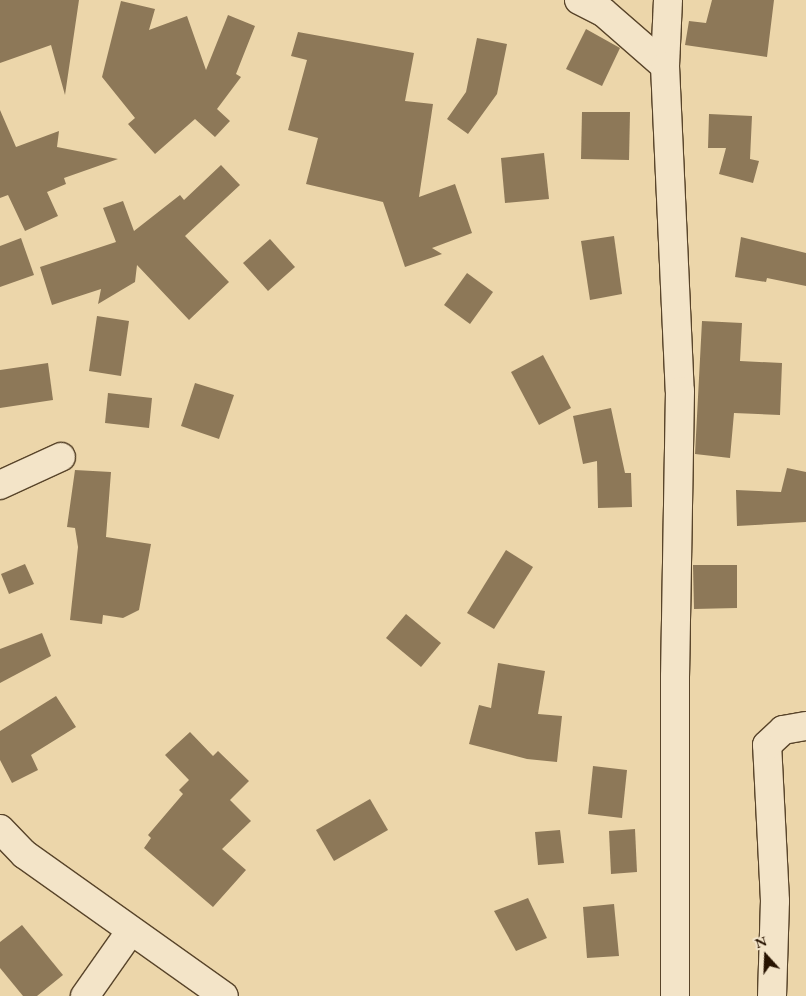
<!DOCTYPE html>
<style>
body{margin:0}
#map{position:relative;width:806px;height:996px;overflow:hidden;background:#ecd6aa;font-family:"EB Garamond",serif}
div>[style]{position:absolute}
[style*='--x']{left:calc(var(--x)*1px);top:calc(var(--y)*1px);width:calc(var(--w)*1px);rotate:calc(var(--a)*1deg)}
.building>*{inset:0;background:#8d7858}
.roads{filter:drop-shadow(1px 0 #58442a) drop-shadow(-1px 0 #58442a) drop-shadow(0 1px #58442a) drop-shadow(0 -1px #58442a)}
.street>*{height:28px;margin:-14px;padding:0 14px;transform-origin:14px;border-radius:14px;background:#f3e4c8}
.secondary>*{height:28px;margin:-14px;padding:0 14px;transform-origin:14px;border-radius:14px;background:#f3e4c8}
span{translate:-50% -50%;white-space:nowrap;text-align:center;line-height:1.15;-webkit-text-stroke:4.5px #f3e4c8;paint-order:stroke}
.north{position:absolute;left:741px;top:931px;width:50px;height:50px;-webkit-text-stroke:4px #f3e4c8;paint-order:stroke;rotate:340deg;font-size:14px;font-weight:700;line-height:20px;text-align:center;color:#271300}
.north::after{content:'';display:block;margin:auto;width:18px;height:22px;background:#271300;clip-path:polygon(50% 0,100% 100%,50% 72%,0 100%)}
</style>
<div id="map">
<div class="building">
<i style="clip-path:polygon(0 0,79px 0,65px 95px,51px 45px,0 63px)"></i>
<i style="clip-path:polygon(712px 0,774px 0,767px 57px,685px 45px,689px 21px,706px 23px)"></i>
<i style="clip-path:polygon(121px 1px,155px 9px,149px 30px,187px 16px,206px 70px,228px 15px,255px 26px,236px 74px,241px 77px,217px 109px,230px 121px,215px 137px,195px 119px,155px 154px,128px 124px,135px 118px,102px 77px)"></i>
<i style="clip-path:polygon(586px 29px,620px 48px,602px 86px,566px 69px)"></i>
<i style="clip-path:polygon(298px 32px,414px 53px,405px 101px,433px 104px,419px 197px,455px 184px,472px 233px,432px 248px,442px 254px,405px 267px,383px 202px,306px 184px,318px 138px,288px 130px,307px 60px,291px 56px)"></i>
<i style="clip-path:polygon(477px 38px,507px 44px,497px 94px,468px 134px,447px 119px,466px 92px)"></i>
<i style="clip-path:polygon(0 110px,16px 147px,59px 131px,57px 147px,118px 159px,64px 178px,66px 184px,47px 192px,58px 216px,25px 231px,8px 195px,0 198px)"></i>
<i style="clip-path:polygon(582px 112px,630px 112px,629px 160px,581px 159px)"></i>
<i style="clip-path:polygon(709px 114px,752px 116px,750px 159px,759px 161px,753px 183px,719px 174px,726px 148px,708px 148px)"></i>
<i style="clip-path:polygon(544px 153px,549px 199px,505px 203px,501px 158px)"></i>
<i style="clip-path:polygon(221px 165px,240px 185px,185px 236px,229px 282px,189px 320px,137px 265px,135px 282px,98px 304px,101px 289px,52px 305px,40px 267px,116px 242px,103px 208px,123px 201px,134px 231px,180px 195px,184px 200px)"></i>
<i style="clip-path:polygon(614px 236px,622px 294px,590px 300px,581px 241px)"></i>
<i style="clip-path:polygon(741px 237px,806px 253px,806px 286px,767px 278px,766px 282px,735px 277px)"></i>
<i style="clip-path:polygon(21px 238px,34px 275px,0 287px,0 246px)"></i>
<i style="clip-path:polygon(270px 239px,295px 267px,268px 291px,243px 263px)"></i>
<i style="clip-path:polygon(467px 273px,493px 292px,470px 324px,444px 305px)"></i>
<i style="clip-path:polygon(97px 316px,129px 321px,121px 376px,89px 371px)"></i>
<i style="clip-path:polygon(702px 321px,742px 323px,740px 361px,782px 363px,780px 415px,734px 413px,730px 458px,695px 454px)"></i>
<i style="clip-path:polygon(543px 355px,571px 408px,539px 425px,511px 372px)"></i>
<i style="clip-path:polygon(48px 363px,53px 400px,0 408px,0 370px)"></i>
<i style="clip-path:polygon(195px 383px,234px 395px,219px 439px,181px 426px)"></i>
<i style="clip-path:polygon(108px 393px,152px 398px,149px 428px,105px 423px)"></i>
<i style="clip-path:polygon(611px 408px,625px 473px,631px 473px,632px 507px,598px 508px,597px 461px,583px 464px,573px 416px)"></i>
<i style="clip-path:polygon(787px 468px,806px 472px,806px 522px,737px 526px,736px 490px,781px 492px)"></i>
<i style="clip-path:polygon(75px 470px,111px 472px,106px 537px,151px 544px,139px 610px,123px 618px,103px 615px,102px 624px,70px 620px,78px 547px,75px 528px,67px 527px)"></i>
<i style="clip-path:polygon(506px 550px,533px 567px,494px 629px,467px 613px)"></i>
<i style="clip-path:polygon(25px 564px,34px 584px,9px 594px,1px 574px)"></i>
<i style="clip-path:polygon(693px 565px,737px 565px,737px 608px,694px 609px)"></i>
<i style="clip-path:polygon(406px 614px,441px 643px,421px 667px,386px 638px)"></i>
<i style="clip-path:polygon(42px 633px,51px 656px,0 683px,0 649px)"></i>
<i style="clip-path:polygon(498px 663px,545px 671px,538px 714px,562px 716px,557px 762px,527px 759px,469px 744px,479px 705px,491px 708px)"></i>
<i style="clip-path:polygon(56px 696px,76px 727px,31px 755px,38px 770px,12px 783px,0 760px,0 731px)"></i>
<i style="clip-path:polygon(190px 732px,213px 756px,218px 751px,249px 781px,230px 800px,251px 821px,222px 849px,246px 870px,213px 907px,144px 848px,151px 838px,148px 835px,183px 794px,179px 790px,189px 780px,165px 755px)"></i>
<i style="clip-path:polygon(593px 766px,627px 770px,622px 818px,588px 814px)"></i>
<i style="clip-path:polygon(370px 799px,388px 830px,334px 861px,316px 830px)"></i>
<i style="clip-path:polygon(635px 829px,637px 872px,611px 874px,609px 831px)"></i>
<i style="clip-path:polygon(560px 830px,564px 863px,538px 865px,535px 832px)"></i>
<i style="clip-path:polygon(528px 898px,547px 938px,516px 951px,494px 911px)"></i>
<i style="clip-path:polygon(614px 904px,619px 956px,587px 958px,583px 907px)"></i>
<i style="clip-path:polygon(22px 925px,63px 975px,37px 996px,23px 996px,0 968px,0 942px)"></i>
</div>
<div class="roads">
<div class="street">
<i style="--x:579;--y:0;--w:27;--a:27"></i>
<i style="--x:603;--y:12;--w:82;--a:41.1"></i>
<i style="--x:668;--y:0;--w:66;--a:92.6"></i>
<i style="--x:665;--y:66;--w:325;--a:87.4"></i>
<i style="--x:680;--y:391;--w:286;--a:91"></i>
<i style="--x:675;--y:677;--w:319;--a:90"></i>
<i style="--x:0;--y:485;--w:67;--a:-24.7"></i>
<i style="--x:85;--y:996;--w:78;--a:-54.9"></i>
<i style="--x:772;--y:996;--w:95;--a:-88.2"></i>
<i style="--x:775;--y:901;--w:156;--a:-92.9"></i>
<i style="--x:767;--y:745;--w:22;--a:-43"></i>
<i style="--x:783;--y:730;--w:23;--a:-10"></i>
</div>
<div class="secondary">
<i style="--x:0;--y:829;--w:35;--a:46"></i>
<i style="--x:24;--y:854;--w:245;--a:35.4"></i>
</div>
</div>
<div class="north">N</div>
</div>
